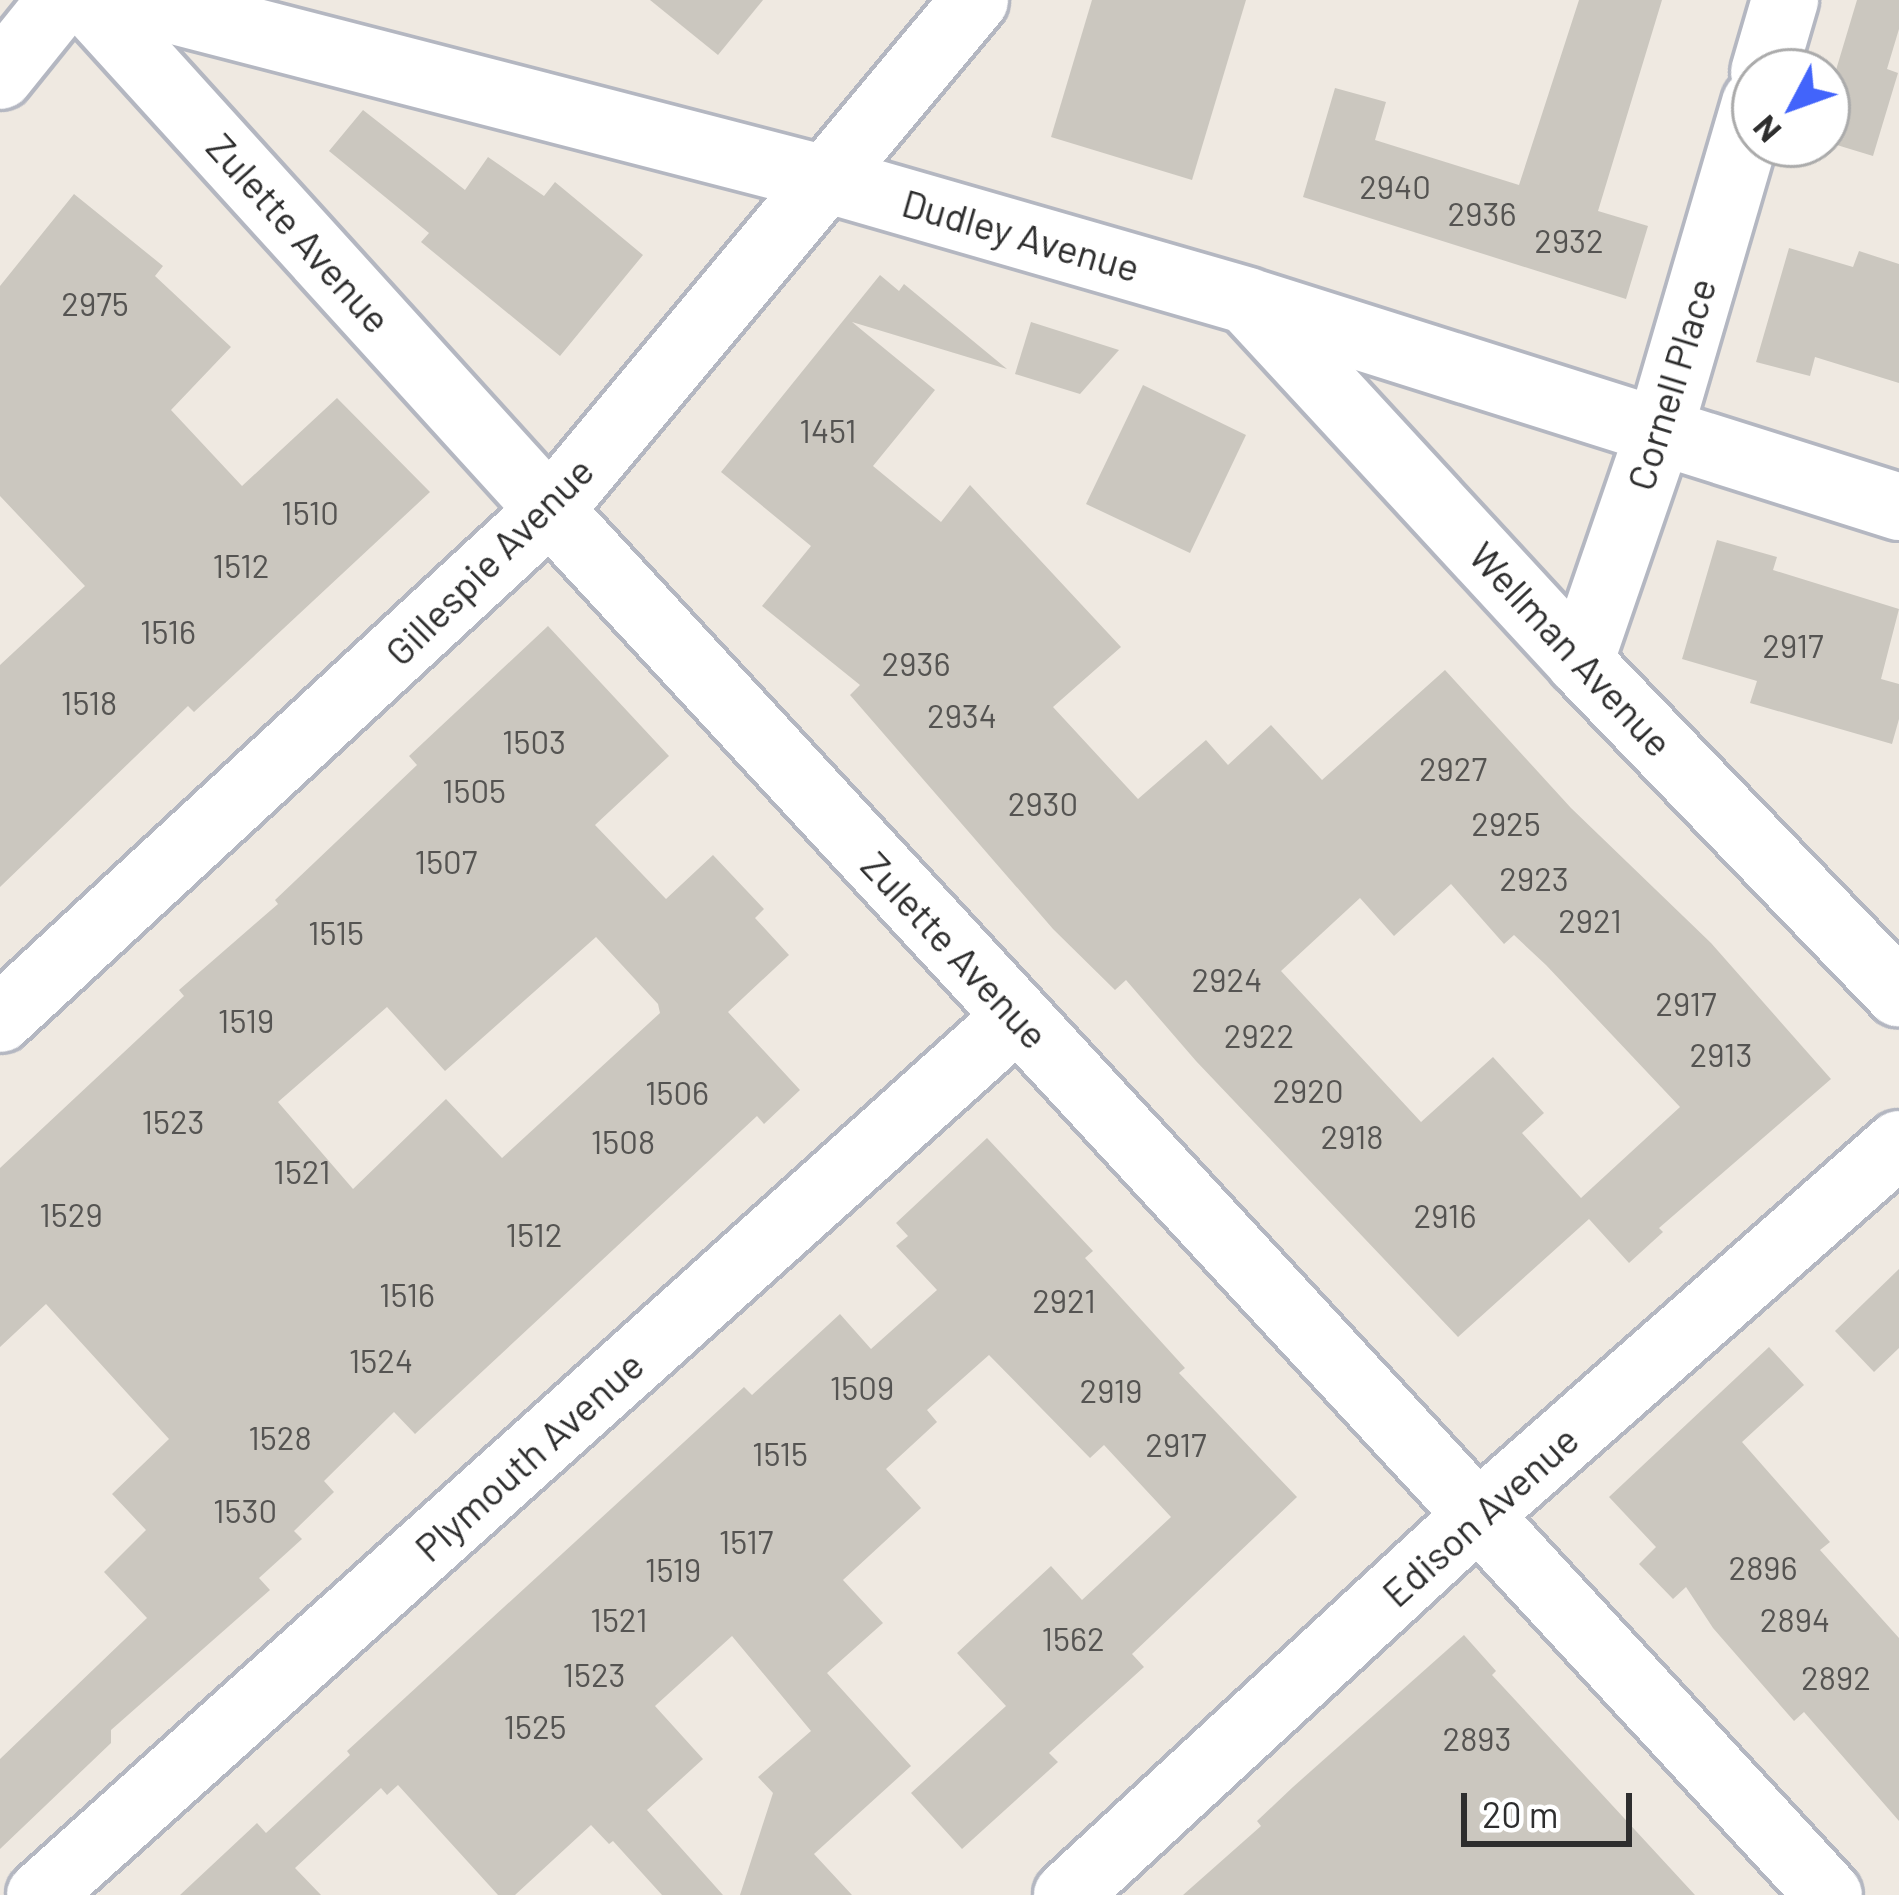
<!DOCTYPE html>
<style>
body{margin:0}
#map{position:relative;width:1899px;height:1895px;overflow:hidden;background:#efe9e1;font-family:Barlow,sans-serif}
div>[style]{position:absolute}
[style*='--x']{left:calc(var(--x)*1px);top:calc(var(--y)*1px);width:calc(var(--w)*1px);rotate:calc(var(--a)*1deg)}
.building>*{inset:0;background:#cbc7bf}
.roads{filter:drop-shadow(3px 0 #b4b7c1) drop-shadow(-3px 0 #b4b7c1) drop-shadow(0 3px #b4b7c1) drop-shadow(0 -3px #b4b7c1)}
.minor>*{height:66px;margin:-33px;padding:0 33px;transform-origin:33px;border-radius:33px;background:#fff}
span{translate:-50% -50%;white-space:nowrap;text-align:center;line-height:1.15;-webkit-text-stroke:9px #fff;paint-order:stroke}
.number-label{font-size:33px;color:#555452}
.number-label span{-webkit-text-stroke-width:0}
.street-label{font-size:39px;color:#2e2e2e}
.north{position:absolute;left:1731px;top:48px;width:120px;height:120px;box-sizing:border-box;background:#fff;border:3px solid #ababab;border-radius:50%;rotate:229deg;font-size:33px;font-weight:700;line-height:48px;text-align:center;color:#2e2e2e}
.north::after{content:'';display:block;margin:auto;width:42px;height:54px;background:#4264fb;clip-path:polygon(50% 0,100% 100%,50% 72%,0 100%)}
.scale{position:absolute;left:1461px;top:1793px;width:171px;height:54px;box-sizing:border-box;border:6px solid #2e2e2e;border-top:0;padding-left:15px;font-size:36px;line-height:42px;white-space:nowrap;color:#2e2e2e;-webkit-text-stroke:9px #fff;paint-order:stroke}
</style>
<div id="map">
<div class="building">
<i style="clip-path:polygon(650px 0,763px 0,718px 55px)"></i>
<i style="clip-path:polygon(1092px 0,1246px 0,1192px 180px,1051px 137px)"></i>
<i style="clip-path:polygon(1579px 0,1662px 0,1598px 211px,1648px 226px,1626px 299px,1303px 197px,1335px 88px,1386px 102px,1375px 140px,1519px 185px)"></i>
<i style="clip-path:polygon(1857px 0,1899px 0,1899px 29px,1887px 69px,1898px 73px,1873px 156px,1827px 142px,1827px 100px)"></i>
<i style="clip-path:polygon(363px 110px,465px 190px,488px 157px,544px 196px,555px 182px,643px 255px,560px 356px,421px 242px,429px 233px,329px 151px)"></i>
<i style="clip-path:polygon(74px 194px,163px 266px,155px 276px,231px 347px,171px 410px,242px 486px,337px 398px,430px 492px,194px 712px,188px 706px,0 887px,0 665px,85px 586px,0 496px,0 286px)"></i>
<i style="clip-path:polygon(1789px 248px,1853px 267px,1859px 251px,1899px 264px,1899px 383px,1815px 357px,1810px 376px,1756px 362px)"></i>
<i style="clip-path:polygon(evenodd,880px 275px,899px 291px,904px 284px,1007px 369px,852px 322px,935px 390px,873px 466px,941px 522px,970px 485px,1121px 647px,1053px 707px,1138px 799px,1206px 740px,1228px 765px,1271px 725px,1322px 780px,1445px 670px,1571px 808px,1711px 943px,1831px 1079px,1659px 1228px,1663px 1232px,1629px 1263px,1589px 1219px,1458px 1337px,1196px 1061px,1126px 980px,1115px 990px,1053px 929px,850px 695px,860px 685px,762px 606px,811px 546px,721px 472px,880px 275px,1451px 884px,1504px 944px,1514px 935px,1546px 965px,1680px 1107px,1581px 1198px,1522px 1133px,1544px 1113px,1493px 1057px,1421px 1122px,1281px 971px,1360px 898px,1394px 936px,1451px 884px)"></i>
<i style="clip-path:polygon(1031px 322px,1119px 350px,1080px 394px,1015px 374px)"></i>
<i style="clip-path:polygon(1143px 385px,1246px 435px,1190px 553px,1086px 504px)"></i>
<i style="clip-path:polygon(1717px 540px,1777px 557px,1773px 570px,1899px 609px,1881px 679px,1899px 684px,1899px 719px,1892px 744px,1750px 703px,1757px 681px,1682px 659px)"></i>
<i style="clip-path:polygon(evenodd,548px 626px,669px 756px,595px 825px,666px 899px,713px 855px,764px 909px,755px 918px,789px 955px,728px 1012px,800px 1090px,764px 1124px,757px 1116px,415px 1434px,394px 1412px,324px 1481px,334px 1492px,294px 1531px,302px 1539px,259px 1578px,270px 1590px,111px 1730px,111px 1743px,0 1849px,0 1759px,147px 1618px,104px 1572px,146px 1530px,112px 1494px,169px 1439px,46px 1304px,0 1347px,0 1168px,184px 996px,179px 990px,278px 904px,275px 900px,417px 765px,409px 756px,548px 626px,596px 937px,658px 1004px,660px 1013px,502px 1158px,446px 1099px,353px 1189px,278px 1102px,387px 1007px,445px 1071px,596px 937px)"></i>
<i style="clip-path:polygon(987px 1138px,1093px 1251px,1085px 1258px,1185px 1368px,1179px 1373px,1297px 1497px,1132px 1654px,1144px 1667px,1049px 1753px,1058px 1762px,962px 1849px,911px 1793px,1006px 1706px,957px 1653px,1051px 1566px,1082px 1600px,1171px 1517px,1104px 1445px,1090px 1458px,989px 1355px,927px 1410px,937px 1422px,886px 1469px,921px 1508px,843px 1580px,883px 1623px,827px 1673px,911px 1766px,814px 1854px,852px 1895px,740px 1895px,773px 1793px,758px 1777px,811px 1731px,732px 1636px,655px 1706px,703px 1759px,647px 1810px,723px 1895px,662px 1895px,613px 1841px,609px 1844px,591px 1825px,515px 1895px,498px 1895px,398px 1785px,387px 1795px,381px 1788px,295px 1868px,321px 1895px,180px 1895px,257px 1823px,266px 1833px,350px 1755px,347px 1751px,744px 1387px,752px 1395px,840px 1314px,871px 1349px,937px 1290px,896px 1246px,908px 1236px,896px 1223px)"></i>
<i style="clip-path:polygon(1899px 1269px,1899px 1348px,1874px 1372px,1835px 1331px)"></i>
<i style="clip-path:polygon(1769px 1347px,1804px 1385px,1742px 1442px,1830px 1542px,1820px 1550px,1899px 1638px,1899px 1821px,1804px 1712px,1794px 1721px,1713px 1628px,1686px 1587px,1673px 1599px,1639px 1564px,1656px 1547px,1609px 1497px)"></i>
<i style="clip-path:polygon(1464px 1635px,1496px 1671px,1492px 1675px,1695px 1895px,1183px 1895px,1261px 1826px,1257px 1821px,1293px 1787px)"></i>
</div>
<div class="roads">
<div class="minor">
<i style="--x:87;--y:0;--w:689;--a:47.77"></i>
<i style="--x:550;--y:510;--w:1885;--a:47.28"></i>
<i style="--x:132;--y:0;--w:720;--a:14.48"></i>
<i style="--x:829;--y:180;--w:435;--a:16.1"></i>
<i style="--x:1247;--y:301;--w:684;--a:17.53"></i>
<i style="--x:1764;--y:72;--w:75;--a:-73.7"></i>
<i style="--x:0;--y:76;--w:97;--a:-51.2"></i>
<i style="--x:1251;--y:305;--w:485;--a:47.3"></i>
<i style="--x:1580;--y:662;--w:460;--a:46.1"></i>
<i style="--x:1580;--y:662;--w:240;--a:-71"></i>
<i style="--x:1658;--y:435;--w:346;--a:-73.7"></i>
<i style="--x:0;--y:1019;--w:749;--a:-42.78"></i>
<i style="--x:550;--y:510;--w:664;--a:-50.19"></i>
<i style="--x:40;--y:1895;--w:1314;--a:-41.95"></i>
<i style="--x:1067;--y:1895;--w:560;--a:-42.76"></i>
<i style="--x:1478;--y:1515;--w:561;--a:-41.39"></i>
</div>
</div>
<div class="number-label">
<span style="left:1395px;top:187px">2940</span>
<span style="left:1482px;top:214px">2936</span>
<span style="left:1569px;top:241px">2932</span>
<span style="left:95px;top:304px">2975</span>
<span style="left:828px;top:431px">1451</span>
<span style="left:310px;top:513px">1510</span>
<span style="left:241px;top:566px">1512</span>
<span style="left:168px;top:632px">1516</span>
<span style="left:1793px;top:646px">2917</span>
<span style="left:916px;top:664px">2936</span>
<span style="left:89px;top:703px">1518</span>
<span style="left:962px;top:716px">2934</span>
<span style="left:534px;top:742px">1503</span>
<span style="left:1453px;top:769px">2927</span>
<span style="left:474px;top:791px">1505</span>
<span style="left:1043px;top:804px">2930</span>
<span style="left:1506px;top:824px">2925</span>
<span style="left:446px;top:862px">1507</span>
<span style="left:1534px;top:879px">2923</span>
<span style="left:1590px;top:921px">2921</span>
<span style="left:336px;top:933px">1515</span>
<span style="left:1227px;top:980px">2924</span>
<span style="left:1686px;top:1004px">2917</span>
<span style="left:246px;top:1021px">1519</span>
<span style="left:1259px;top:1036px">2922</span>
<span style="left:1721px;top:1055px">2913</span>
<span style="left:1308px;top:1091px">2920</span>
<span style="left:677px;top:1093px">1506</span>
<span style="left:173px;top:1122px">1523</span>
<span style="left:1352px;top:1137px">2918</span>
<span style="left:623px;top:1142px">1508</span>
<span style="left:302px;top:1172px">1521</span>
<span style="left:71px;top:1215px">1529</span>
<span style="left:1445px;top:1216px">2916</span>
<span style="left:534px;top:1235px">1512</span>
<span style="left:407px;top:1295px">1516</span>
<span style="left:1064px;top:1301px">2921</span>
<span style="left:381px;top:1361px">1524</span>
<span style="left:862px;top:1388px">1509</span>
<span style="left:1111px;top:1391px">2919</span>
<span style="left:280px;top:1438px">1528</span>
<span style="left:1176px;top:1445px">2917</span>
<span style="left:780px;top:1454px">1515</span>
<span style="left:245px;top:1511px">1530</span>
<span style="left:746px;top:1542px">1517</span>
<span style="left:1763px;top:1568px">2896</span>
<span style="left:673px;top:1570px">1519</span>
<span style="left:619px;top:1620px">1521</span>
<span style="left:1795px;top:1620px">2894</span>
<span style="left:1073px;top:1639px">1562</span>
<span style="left:594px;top:1675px">1523</span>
<span style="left:1836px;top:1678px">2892</span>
<span style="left:535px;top:1727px">1525</span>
<span style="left:1477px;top:1739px">2893</span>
</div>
<div class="street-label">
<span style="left:299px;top:233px;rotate:48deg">Zulette Avenue</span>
<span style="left:1021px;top:235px;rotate:16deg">Dudley Avenue</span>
<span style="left:1671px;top:384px;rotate:-73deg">Cornell Place</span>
<span style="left:489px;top:561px;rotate:-45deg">Gillespie Avenue</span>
<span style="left:1571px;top:649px;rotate:47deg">Wellman Avenue</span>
<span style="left:955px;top:950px;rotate:47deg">Zulette Avenue</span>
<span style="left:529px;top:1456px;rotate:-42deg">Plymouth Avenue</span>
<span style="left:1480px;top:1516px;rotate:-42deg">Edison Avenue</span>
</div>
<div class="north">N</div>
<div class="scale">20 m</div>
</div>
